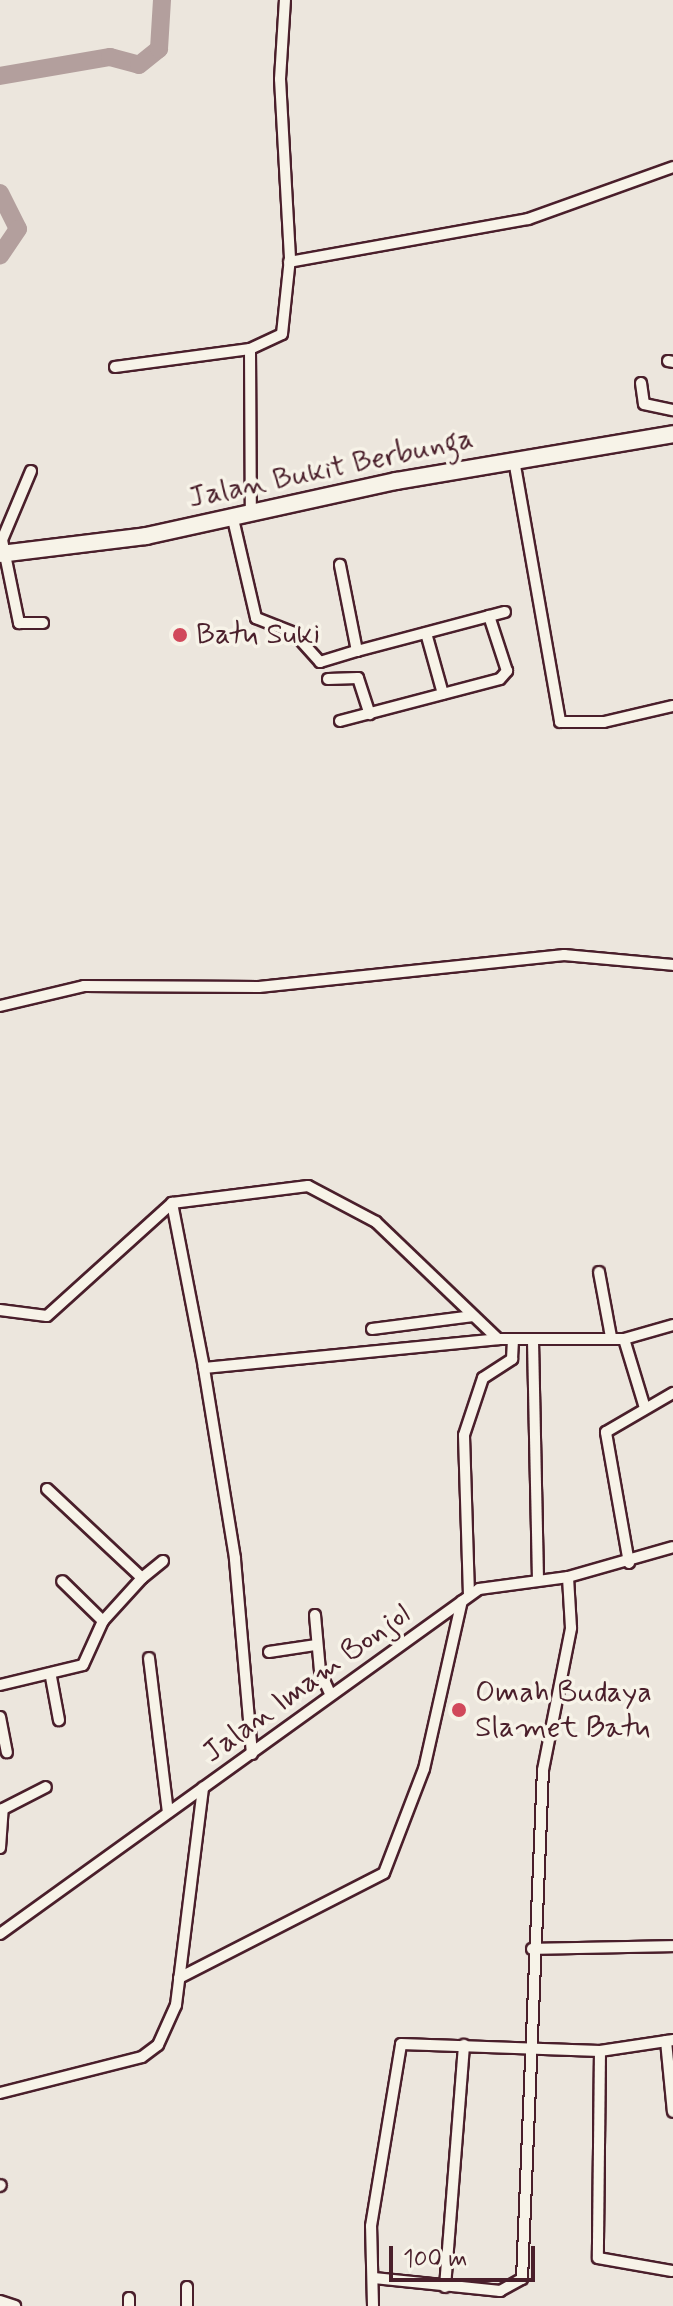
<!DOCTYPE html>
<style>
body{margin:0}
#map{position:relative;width:673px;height:2306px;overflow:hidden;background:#ece6dd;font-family:Mynerve,sans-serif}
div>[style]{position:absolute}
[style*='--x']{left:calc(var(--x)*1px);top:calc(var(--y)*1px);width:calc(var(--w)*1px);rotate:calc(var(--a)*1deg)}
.river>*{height:18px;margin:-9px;padding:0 9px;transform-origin:9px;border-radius:9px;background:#b39f9d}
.roads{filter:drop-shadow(2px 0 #4a1f2b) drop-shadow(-2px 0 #4a1f2b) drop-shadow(0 2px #4a1f2b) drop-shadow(0 -2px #4a1f2b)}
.street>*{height:10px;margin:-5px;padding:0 5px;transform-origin:5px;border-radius:5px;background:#f7f3e8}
.primary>*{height:16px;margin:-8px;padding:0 8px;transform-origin:8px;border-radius:8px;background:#f7f3e8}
.dots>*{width:22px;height:22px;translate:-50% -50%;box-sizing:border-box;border:4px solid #f7f3e8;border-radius:50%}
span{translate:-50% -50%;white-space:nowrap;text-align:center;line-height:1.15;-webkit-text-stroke:7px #f7f3e8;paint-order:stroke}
.street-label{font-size:30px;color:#4a1f2b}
.poi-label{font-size:30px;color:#4a1f2b}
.left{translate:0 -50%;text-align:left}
.scale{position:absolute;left:389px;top:2246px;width:146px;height:36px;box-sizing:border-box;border:4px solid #4a1f2b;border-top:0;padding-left:10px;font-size:24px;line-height:28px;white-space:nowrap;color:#4a1f2b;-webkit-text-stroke:6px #f7f3e8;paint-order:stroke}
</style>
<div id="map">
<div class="river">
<i style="--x:0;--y:76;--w:112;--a:-9.8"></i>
<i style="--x:110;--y:57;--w:30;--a:15"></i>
<i style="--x:139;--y:65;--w:26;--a:-39"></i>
<i style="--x:159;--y:49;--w:49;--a:-86.5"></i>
<i style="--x:0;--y:193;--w:40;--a:63.4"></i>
<i style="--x:18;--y:229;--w:32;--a:124"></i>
</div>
<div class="roads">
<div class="street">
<i style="--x:289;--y:262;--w:243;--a:-10.2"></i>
<i style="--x:528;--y:219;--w:154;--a:-19.7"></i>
<i style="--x:250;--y:349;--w:165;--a:89.7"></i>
<i style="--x:668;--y:361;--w:5;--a:11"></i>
<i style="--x:115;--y:367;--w:136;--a:-7.6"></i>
<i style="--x:250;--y:349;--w:35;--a:-25"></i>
<i style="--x:282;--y:334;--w:76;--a:-84"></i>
<i style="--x:290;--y:258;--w:179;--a:-93.2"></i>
<i style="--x:280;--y:79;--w:79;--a:-86.4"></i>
<i style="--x:641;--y:383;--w:21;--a:82"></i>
<i style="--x:644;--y:404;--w:30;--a:12"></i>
<i style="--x:514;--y:460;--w:266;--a:80"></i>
<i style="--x:560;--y:722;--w:44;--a:0"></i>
<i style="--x:604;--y:722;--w:71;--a:-13.1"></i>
<i style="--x:31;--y:471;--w:75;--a:112.8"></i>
<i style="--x:2;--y:540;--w:85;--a:78.4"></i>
<i style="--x:19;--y:623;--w:24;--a:0"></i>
<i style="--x:233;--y:519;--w:102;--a:76.9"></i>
<i style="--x:256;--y:618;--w:41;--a:21.5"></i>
<i style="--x:294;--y:633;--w:39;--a:48"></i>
<i style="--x:320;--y:662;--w:39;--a:-17"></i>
<i style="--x:357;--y:651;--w:88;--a:-101.2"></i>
<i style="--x:426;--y:633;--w:63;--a:74.4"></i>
<i style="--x:357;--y:651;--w:153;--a:-14.8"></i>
<i style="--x:328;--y:679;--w:30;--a:-2"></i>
<i style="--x:358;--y:678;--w:38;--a:72"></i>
<i style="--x:340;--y:721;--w:165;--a:-14.7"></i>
<i style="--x:500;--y:679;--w:11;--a:-49"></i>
<i style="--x:507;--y:671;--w:58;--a:-108.1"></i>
<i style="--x:0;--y:1006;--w:86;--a:-13.4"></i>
<i style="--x:84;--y:986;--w:175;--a:0.3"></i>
<i style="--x:259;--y:987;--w:307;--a:-6"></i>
<i style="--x:564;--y:955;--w:109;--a:5.2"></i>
<i style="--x:172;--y:1203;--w:168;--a:79"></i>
<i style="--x:599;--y:1272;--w:66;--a:79.5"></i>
<i style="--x:0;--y:1310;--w:47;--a:7.3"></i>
<i style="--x:47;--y:1316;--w:169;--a:-42.1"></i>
<i style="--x:172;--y:1203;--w:137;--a:-7.1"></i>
<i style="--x:308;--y:1186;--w:77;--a:27.9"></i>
<i style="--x:376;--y:1222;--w:169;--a:43.8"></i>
<i style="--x:498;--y:1339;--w:126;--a:0"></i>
<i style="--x:624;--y:1339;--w:51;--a:-15.9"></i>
<i style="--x:372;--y:1329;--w:102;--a:-7.3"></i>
<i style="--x:624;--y:1339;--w:72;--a:73.1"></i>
<i style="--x:533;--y:1341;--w:238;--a:88.8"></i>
<i style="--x:47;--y:1489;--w:130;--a:43.1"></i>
<i style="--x:142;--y:1578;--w:27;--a:-39"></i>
<i style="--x:629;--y:1563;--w:133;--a:-100"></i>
<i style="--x:606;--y:1432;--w:78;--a:-30.2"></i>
<i style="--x:469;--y:1595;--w:160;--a:-91.8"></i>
<i style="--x:464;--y:1435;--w:60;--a:-71.6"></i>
<i style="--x:483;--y:1378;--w:35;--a:-33"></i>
<i style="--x:512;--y:1359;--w:17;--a:-87"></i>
<i style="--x:315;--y:1615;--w:56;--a:84.9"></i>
<i style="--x:320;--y:1671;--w:24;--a:66"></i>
<i style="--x:103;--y:1621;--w:58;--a:-47.8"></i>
<i style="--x:269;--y:1652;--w:48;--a:-8.5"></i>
<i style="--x:149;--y:1658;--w:155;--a:83"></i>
<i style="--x:51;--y:1677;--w:44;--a:79.5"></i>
<i style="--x:0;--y:1685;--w:85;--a:-13.5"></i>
<i style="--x:83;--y:1665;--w:48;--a:-65.6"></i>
<i style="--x:103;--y:1621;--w:57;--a:-135.7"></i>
<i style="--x:0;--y:1717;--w:36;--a:79"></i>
<i style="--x:252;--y:1754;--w:197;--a:-95"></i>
<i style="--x:235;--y:1558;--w:193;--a:-99.3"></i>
<i style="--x:204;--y:1368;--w:295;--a:-5.6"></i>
<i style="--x:0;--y:1848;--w:39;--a:-86"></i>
<i style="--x:3;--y:1809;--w:48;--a:-27.1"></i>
<i style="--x:0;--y:1934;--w:590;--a:-35.76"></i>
<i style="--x:479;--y:1589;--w:90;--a:-7.7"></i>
<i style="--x:568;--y:1577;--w:109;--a:-15.9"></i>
<i style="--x:532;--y:1949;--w:141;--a:-1.2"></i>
<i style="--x:179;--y:1978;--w:230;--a:-27.1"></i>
<i style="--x:384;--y:1873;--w:111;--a:-69"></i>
<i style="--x:424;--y:1769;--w:172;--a:-77.3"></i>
<i style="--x:666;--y:2041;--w:71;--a:84.4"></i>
<i style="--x:600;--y:2051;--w:207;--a:90.6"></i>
<i style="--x:598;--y:2258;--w:75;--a:10"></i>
<i style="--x:0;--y:2093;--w:146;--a:-14.2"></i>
<i style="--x:142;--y:2057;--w:20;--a:-37"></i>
<i style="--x:158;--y:2045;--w:44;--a:-65.8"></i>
<i style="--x:176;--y:2005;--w:219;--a:-82.9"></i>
<i style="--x:0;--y:2186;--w:1;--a:-45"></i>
<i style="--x:374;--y:2278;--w:127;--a:5.9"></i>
<i style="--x:500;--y:2291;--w:25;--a:-29"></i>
<i style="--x:522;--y:2279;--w:509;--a:-87.64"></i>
<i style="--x:543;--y:1770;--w:145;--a:-78.8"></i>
<i style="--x:571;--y:1628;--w:51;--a:-93.4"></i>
<i style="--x:187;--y:2287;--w:19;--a:90"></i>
<i style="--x:445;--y:2287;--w:243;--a:-85.5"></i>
<i style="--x:129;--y:2298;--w:8;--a:90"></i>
<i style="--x:0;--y:2301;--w:16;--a:18"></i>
<i style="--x:373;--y:2306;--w:80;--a:-91.4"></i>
<i style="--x:371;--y:2226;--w:184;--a:-80.6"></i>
<i style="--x:401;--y:2044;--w:199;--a:2"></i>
<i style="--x:600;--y:2051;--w:74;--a:-8.6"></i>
</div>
<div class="primary">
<i style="--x:0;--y:554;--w:147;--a:-7"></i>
<i style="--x:146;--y:536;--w:256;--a:-12.4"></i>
<i style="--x:396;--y:481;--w:281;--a:-9.6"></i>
</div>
</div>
<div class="dots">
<i style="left:180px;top:635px;background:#d1495b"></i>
<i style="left:459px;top:1710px;background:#d1495b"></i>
</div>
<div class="street-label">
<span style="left:331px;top:469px;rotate:-12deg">Jalan Bukit Berbunga</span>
<span style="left:307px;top:1684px;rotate:-36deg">Jalan Imam Bonjol</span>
</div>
<div class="poi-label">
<span class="left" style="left:196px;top:635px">Batu Suki</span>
<span class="left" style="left:475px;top:1710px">Omah Budaya<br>Slamet Batu</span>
</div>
<div class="scale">100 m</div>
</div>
